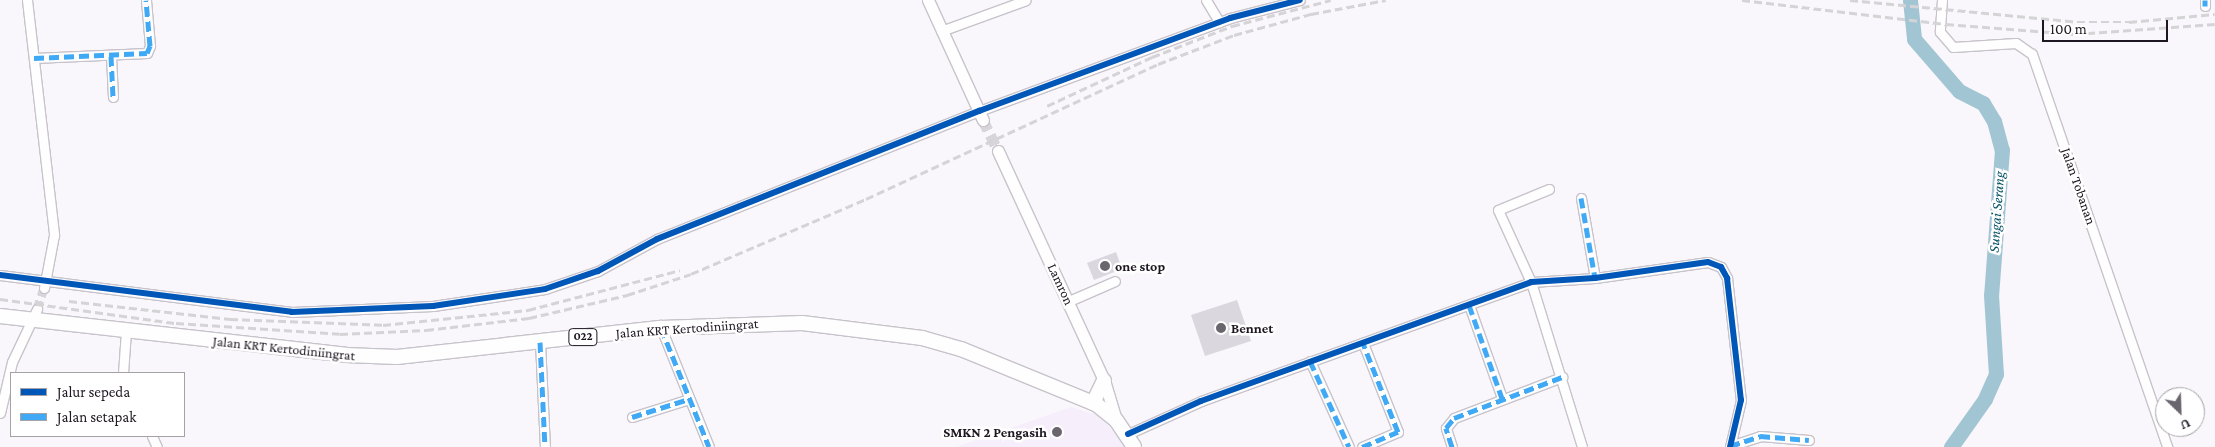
<!DOCTYPE html>
<style>
body{margin:0}
#map{position:relative;width:2215px;height:447px;overflow:hidden;background:#f9f7fb;font-family:"Crimson Pro",serif}
div>[style]{position:absolute}
[style*='--x']{left:calc(var(--x)*1px);top:calc(var(--y)*1px);width:calc(var(--w)*1px);rotate:calc(var(--a)*1deg)}
.built>*{inset:0;background:#f7eefc}
.river>*{height:15px;margin:-7.5px;padding:0 7.5px;transform-origin:7.5px;border-radius:7.5px;background:#a2c5d4}
.building>*{inset:0;background:#dbd7de}
.minor-tunnel>*{height:9px;margin-top:-4.5px;transform-origin:0;background:repeating-linear-gradient(90deg,#d8d5da 0 9px,transparent 0 13.5px)}
.tertiary-tunnel>*{height:11px;margin-top:-5.5px;transform-origin:0;background:repeating-linear-gradient(90deg,#d8d5da 0 11px,transparent 0 16.5px)}
.roads{filter:drop-shadow(1px 0 #c8c3cb) drop-shadow(-1px 0 #c8c3cb) drop-shadow(0 1px #c8c3cb) drop-shadow(0 -1px #c8c3cb)}
.minor>*{height:9px;margin:-4.5px;padding:0 4.5px;transform-origin:4.5px;border-radius:4.5px;background:#fefefe}
.tertiary>*{height:11px;margin:-5.5px;padding:0 5.5px;transform-origin:5.5px;border-radius:5.5px;background:#fefefe}
.primary>*{height:14px;margin:-7px;padding:0 7px;transform-origin:7px;border-radius:7px;background:#fefefe}
.rail>*{height:2.5px;margin-top:-1.25px;transform-origin:0;background:repeating-linear-gradient(90deg,#d4d3d5 0 8px,transparent 0 12px)}
.quiet>*{height:5px;margin-top:-2.5px;transform-origin:0;background:repeating-linear-gradient(90deg,#3fa9f5 0 10px,transparent 0 15px)}
.cycleway>*{height:6px;margin:-3px;padding:0 3px;transform-origin:3px;border-radius:3px;background:#0057b8}
.dots>*{width:14px;height:14px;translate:-50% -50%;box-sizing:border-box;border:2px solid #fff;border-radius:50%}
span{translate:-50% -50%;white-space:nowrap;text-align:center;line-height:1.15;-webkit-text-stroke:5px #fff;paint-order:stroke}
.shield-label span{padding:1px 4px;background:#fff;border:1px solid;border-radius:4px;-webkit-text-stroke-width:0}
.shield-label{font-size:12px;color:#1e1722;font-weight:700}
.street-label{font-size:14px;color:#1e1722}
.poi-label{font-size:14px;color:#1e1722;font-weight:700}
.left{translate:0 -50%;text-align:left}
.right{translate:-100% -50%;text-align:right}
.water-label{font-size:15px;color:#0a5368;font-style:italic}
.legend{position:absolute;left:10px;top:372px;width:175px;height:65px;box-sizing:border-box;background:#fff;border:1px solid #a5a2a7;margin:0;padding:6px 9px;list-style:none;font-size:15px;color:#1e1722}
.legend li{display:flex;align-items:center;gap:10px;height:25px}
.legend b{width:25px;border:1px solid #a5a2a7}
.north{position:absolute;left:2155px;top:387px;width:50px;height:50px;box-sizing:border-box;background:#fff;border:1px solid #a5a2a7;border-radius:50%;rotate:156deg;font-size:14px;font-weight:700;line-height:20px;text-align:center;color:#1e1722}
.north::after{content:'';display:block;margin:auto;width:18px;height:22px;background:#6b656e;clip-path:polygon(50% 0,100% 100%,50% 72%,0 100%)}
.scale{position:absolute;left:2042px;top:20px;width:126px;height:22px;box-sizing:border-box;border:2px solid #1e1722;border-top:0;padding-left:6px;font-size:15px;line-height:18px;white-space:nowrap;color:#1e1722;-webkit-text-stroke:4px #fff;paint-order:stroke}
</style>
<div id="map">
<div class="built">
<i style="clip-path:polygon(1071px 407px,1100px 416px,1126px 447px,956px 447px)"></i>
</div>
<div class="river">
<i style="--x:1910;--y:0;--w:39;--a:84"></i>
<i style="--x:1914;--y:39;--w:69;--a:49.1"></i>
<i style="--x:1959;--y:91;--w:27;--a:27"></i>
<i style="--x:1983;--y:103;--w:21;--a:59"></i>
<i style="--x:1994;--y:121;--w:30;--a:75"></i>
<i style="--x:2002;--y:150;--w:145;--a:94.3"></i>
<i style="--x:1991;--y:295;--w:79;--a:86.4"></i>
<i style="--x:1996;--y:374;--w:27;--a:114"></i>
<i style="--x:1985;--y:399;--w:59;--a:125.3"></i>
</div>
<div class="building">
<i style="clip-path:polygon(1116px 252px,1122px 269px,1094px 280px,1087px 263px)"></i>
<i style="clip-path:polygon(1237px 300px,1251px 341px,1205px 356px,1191px 315px)"></i>
</div>
<div class="minor-tunnel">
<i style="--x:37;--y:309;--w:22;--a:-72"></i>
</div>
<div class="tertiary-tunnel">
<i style="--x:983;--y:120;--w:34;--a:64"></i>
</div>
<div class="roads">
<div class="minor">
<i style="--x:27;--y:0;--w:237;--a:83.4"></i>
<i style="--x:54;--y:235;--w:54;--a:100.7"></i>
<i style="--x:1206;--y:0;--w:26;--a:59"></i>
<i style="--x:1942;--y:0;--w:32;--a:94"></i>
<i style="--x:1940;--y:32;--w:20;--a:49"></i>
<i style="--x:1953;--y:47;--w:63;--a:-3.6"></i>
<i style="--x:2016;--y:43;--w:19;--a:35"></i>
<i style="--x:2032;--y:54;--w:416;--a:71"></i>
<i style="--x:2205;--y:0;--w:6;--a:90"></i>
<i style="--x:941;--y:31;--w:90;--a:-20"></i>
<i style="--x:111;--y:56;--w:41;--a:87.2"></i>
<i style="--x:34;--y:58;--w:113;--a:-2.5"></i>
<i style="--x:147;--y:53;--w:8;--a:-67"></i>
<i style="--x:150;--y:46;--w:46;--a:-95"></i>
<i style="--x:1549;--y:189;--w:55;--a:157.6"></i>
<i style="--x:1498;--y:210;--w:79;--a:65.4"></i>
<i style="--x:1531;--y:282;--w:173;--a:72.8"></i>
<i style="--x:1581;--y:198;--w:81;--a:80.1"></i>
<i style="--x:0;--y:275;--w:294;--a:7.2"></i>
<i style="--x:292;--y:312;--w:141;--a:-2.4"></i>
<i style="--x:433;--y:306;--w:113;--a:-8.6"></i>
<i style="--x:545;--y:289;--w:56;--a:-18.8"></i>
<i style="--x:598;--y:271;--w:67;--a:-28.5"></i>
<i style="--x:657;--y:239;--w:347;--a:-21.7"></i>
<i style="--x:979;--y:111;--w:268;--a:-20.3"></i>
<i style="--x:1230;--y:18;--w:72;--a:-14.4"></i>
<i style="--x:1069;--y:301;--w:50;--a:-23.5"></i>
<i style="--x:1469;--y:305;--w:99;--a:70.5"></i>
<i style="--x:661;--y:328;--w:128;--a:68"></i>
<i style="--x:540;--y:342;--w:105;--a:87.3"></i>
<i style="--x:1310;--y:361;--w:94;--a:65.6"></i>
<i style="--x:123;--y:373;--w:42;--a:-85.9"></i>
<i style="--x:0;--y:413;--w:52;--a:-76.8"></i>
<i style="--x:12;--y:362;--w:59;--a:-64.7"></i>
<i style="--x:632;--y:417;--w:60;--a:-17.5"></i>
<i style="--x:1128;--y:434;--w:80;--a:-24.3"></i>
<i style="--x:1201;--y:401;--w:351;--a:-19.8"></i>
<i style="--x:1531;--y:282;--w:64;--a:-3.6"></i>
<i style="--x:1595;--y:278;--w:114;--a:-8.1"></i>
<i style="--x:1708;--y:262;--w:14;--a:21"></i>
<i style="--x:1721;--y:267;--w:13;--a:61"></i>
<i style="--x:1727;--y:278;--w:123;--a:83.5"></i>
<i style="--x:1741;--y:400;--w:48;--a:103.2"></i>
<i style="--x:152;--y:436;--w:12;--a:66"></i>
<i style="--x:1730;--y:446;--w:32;--a:-18"></i>
<i style="--x:1760;--y:436;--w:49;--a:4.7"></i>
<i style="--x:1362;--y:447;--w:39;--a:-23"></i>
<i style="--x:1398;--y:432;--w:96;--a:-111.5"></i>
<i style="--x:1452;--y:447;--w:20;--a:-108"></i>
<i style="--x:1446;--y:428;--w:13;--a:-51"></i>
<i style="--x:1454;--y:418;--w:116;--a:-20.8"></i>
</div>
<div class="tertiary">
<i style="--x:928;--y:0;--w:132;--a:65.4"></i>
<i style="--x:998;--y:151;--w:252;--a:65.2"></i>
<i style="--x:1104;--y:380;--w:42;--a:73.3"></i>
</div>
<div class="primary">
<i style="--x:0;--y:316;--w:348;--a:6.4"></i>
<i style="--x:346;--y:355;--w:51;--a:2.2"></i>
<i style="--x:397;--y:357;--w:266;--a:-6.3"></i>
<i style="--x:661;--y:328;--w:141;--a:-2"></i>
<i style="--x:802;--y:323;--w:121;--a:7.1"></i>
<i style="--x:922;--y:338;--w:41;--a:15.8"></i>
<i style="--x:961;--y:349;--w:146;--a:22.2"></i>
<i style="--x:1096;--y:404;--w:26;--a:39"></i>
<i style="--x:1116;--y:420;--w:32;--a:56"></i>
<i style="--x:1093;--y:403;--w:25;--a:-64"></i>
</div>
</div>
<div class="rail">
<i style="--x:1742;--y:0;--w:205;--a:6.7"></i>
<i style="--x:1946;--y:24;--w:129;--a:4.4"></i>
<i style="--x:2075;--y:34;--w:140;--a:-4.1"></i>
<i style="--x:1850;--y:0;--w:228;--a:5.5"></i>
<i style="--x:2077;--y:22;--w:52;--a:0"></i>
<i style="--x:2129;--y:22;--w:86;--a:-5.3"></i>
<i style="--x:1047;--y:106;--w:116;--a:-25"></i>
<i style="--x:1152;--y:57;--w:86;--a:-21.2"></i>
<i style="--x:1232;--y:26;--w:102;--a:-14.7"></i>
<i style="--x:0;--y:299;--w:178;--a:7.8"></i>
<i style="--x:176;--y:323;--w:164;--a:3.8"></i>
<i style="--x:340;--y:334;--w:86;--a:-2.7"></i>
<i style="--x:426;--y:330;--w:104;--a:-6.6"></i>
<i style="--x:529;--y:318;--w:101;--a:-13.2"></i>
<i style="--x:627;--y:295;--w:67;--a:-18.2"></i>
<i style="--x:691;--y:274;--w:190;--a:-23.2"></i>
<i style="--x:866;--y:199;--w:322;--a:-24.8"></i>
<i style="--x:1158;--y:64;--w:81;--a:-20.9"></i>
<i style="--x:1234;--y:35;--w:80;--a:-15.3"></i>
<i style="--x:1311;--y:14;--w:76;--a:-10.6"></i>
<i style="--x:69;--y:301;--w:162;--a:6.4"></i>
<i style="--x:230;--y:319;--w:153;--a:2.2"></i>
<i style="--x:383;--y:325;--w:146;--a:-5.9"></i>
<i style="--x:528;--y:310;--w:157;--a:-14.7"></i>
</div>
<div class="quiet">
<i style="--x:2205;--y:0;--w:6;--a:90"></i>
<i style="--x:111;--y:56;--w:41;--a:87.2"></i>
<i style="--x:34;--y:58;--w:113;--a:-2.5"></i>
<i style="--x:147;--y:53;--w:8;--a:-67"></i>
<i style="--x:150;--y:46;--w:46;--a:-95"></i>
<i style="--x:1581;--y:198;--w:81;--a:80.1"></i>
<i style="--x:1469;--y:305;--w:99;--a:70.5"></i>
<i style="--x:661;--y:328;--w:128;--a:68"></i>
<i style="--x:540;--y:342;--w:105;--a:87.3"></i>
<i style="--x:1310;--y:361;--w:94;--a:65.6"></i>
<i style="--x:632;--y:417;--w:60;--a:-17.5"></i>
<i style="--x:1730;--y:446;--w:32;--a:-18"></i>
<i style="--x:1760;--y:436;--w:49;--a:4.7"></i>
<i style="--x:1362;--y:447;--w:39;--a:-23"></i>
<i style="--x:1398;--y:432;--w:96;--a:-111.5"></i>
<i style="--x:1452;--y:447;--w:20;--a:-108"></i>
<i style="--x:1446;--y:428;--w:13;--a:-51"></i>
<i style="--x:1454;--y:418;--w:116;--a:-20.8"></i>
</div>
<div class="cycleway">
<i style="--x:0;--y:275;--w:294;--a:7.2"></i>
<i style="--x:292;--y:312;--w:141;--a:-2.4"></i>
<i style="--x:433;--y:306;--w:113;--a:-8.6"></i>
<i style="--x:545;--y:289;--w:56;--a:-18.8"></i>
<i style="--x:598;--y:271;--w:67;--a:-28.5"></i>
<i style="--x:657;--y:239;--w:347;--a:-21.7"></i>
<i style="--x:979;--y:111;--w:268;--a:-20.3"></i>
<i style="--x:1230;--y:18;--w:72;--a:-14.4"></i>
<i style="--x:1128;--y:434;--w:80;--a:-24.3"></i>
<i style="--x:1201;--y:401;--w:351;--a:-19.8"></i>
<i style="--x:1531;--y:282;--w:64;--a:-3.6"></i>
<i style="--x:1595;--y:278;--w:114;--a:-8.1"></i>
<i style="--x:1708;--y:262;--w:14;--a:21"></i>
<i style="--x:1721;--y:267;--w:13;--a:61"></i>
<i style="--x:1727;--y:278;--w:123;--a:83.5"></i>
<i style="--x:1741;--y:400;--w:48;--a:103.2"></i>
</div>
<div class="dots">
<i style="left:1105px;top:266px;background:#6b656e"></i>
<i style="left:1221px;top:328px;background:#6b656e"></i>
<i style="left:1057px;top:432px;background:#6b656e"></i>
</div>
<div class="shield-label">
<span style="left:583px;top:337px">022</span>
</div>
<div class="street-label">
<span style="left:2079px;top:186px;rotate:71deg">Jalan Tobanan</span>
<span style="left:1061px;top:284px;rotate:65deg">Lamron</span>
<span style="left:687px;top:328px;rotate:-4deg">Jalan KRT Kertodiniingrat</span>
<span style="left:284px;top:348px;rotate:6deg">Jalan KRT Kertodiniingrat</span>
</div>
<div class="poi-label">
<span class="left" style="left:1115px;top:266px">one stop</span>
<span class="left" style="left:1231px;top:328px">Bennet</span>
<span class="right" style="left:1047px;top:432px">SMKN 2 Pengasih</span>
</div>
<div class="water-label">
<span style="left:1997px;top:212px;rotate:-86deg">Sungai Serang</span>
</div>
<ul class="legend">
<li><b style="height:6px;background:#0057b8"></b>Jalur sepeda</li>
<li><b style="height:6px;background:#3fa9f5"></b>Jalan setapak</li>
</ul>
<div class="north">U</div>
<div class="scale">100 m</div>
</div>
